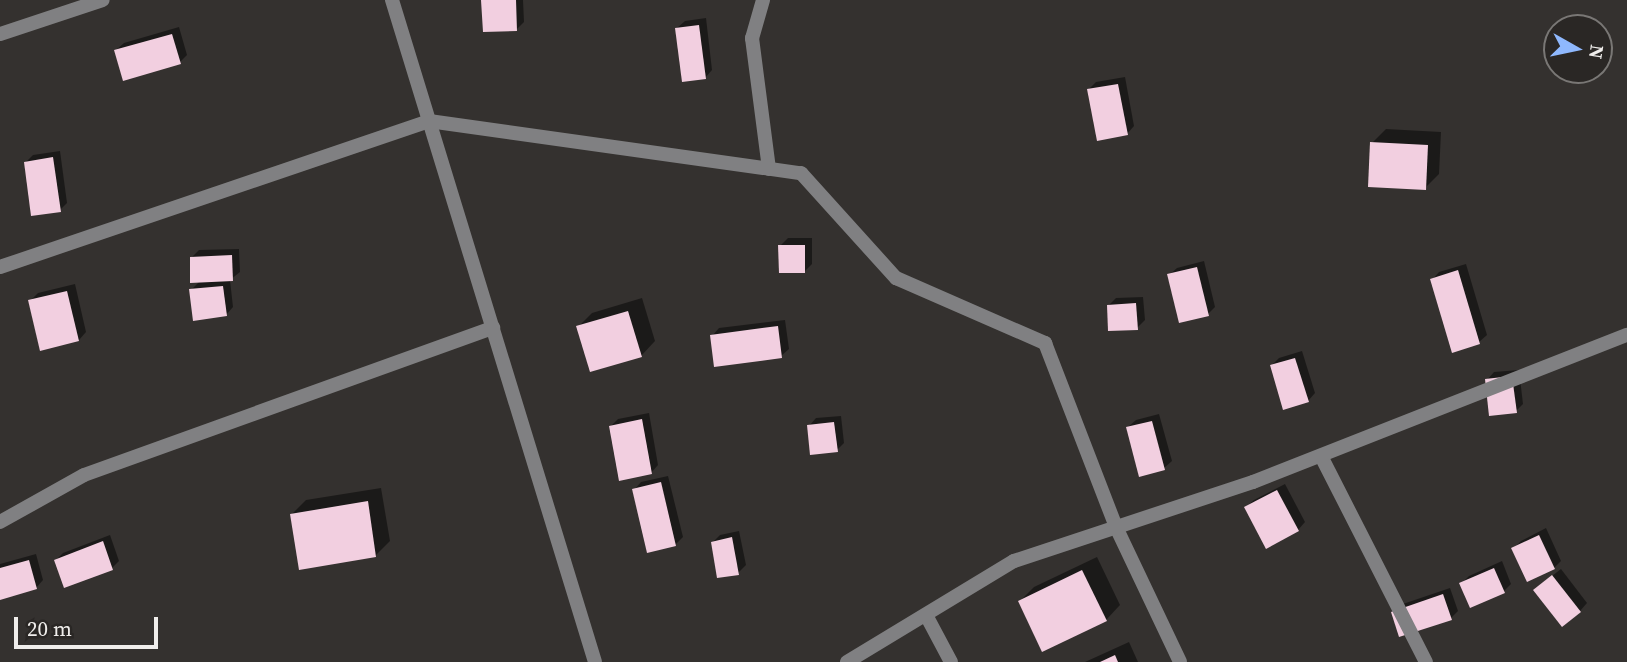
<!DOCTYPE html>
<style>
body{margin:0}
#map{position:relative;width:1627px;height:662px;overflow:hidden;background:#34312f;font-family:"Source Serif 4",serif}
div>[style]{position:absolute}
[style*='--x']{left:calc(var(--x)*1px);top:calc(var(--y)*1px);width:calc(var(--w)*1px);rotate:calc(var(--a)*1deg)}
.shadow>*{inset:0;background:#0007}
.building>*{inset:0;background:#f2cfe0}
.street>*{height:14px;margin:-7px;padding:0 7px;transform-origin:7px;border-radius:7px;background:#808082}
span{translate:-50% -50%;white-space:nowrap;text-align:center;line-height:1.15;-webkit-text-stroke:7px #2a2725;paint-order:stroke}
.north{position:absolute;left:1543px;top:14px;width:70px;height:70px;box-sizing:border-box;background:#2a2725;border:2px solid #797775;border-radius:50%;rotate:99deg;font-size:19px;font-weight:700;line-height:28px;text-align:center;color:#f0eeec}
.north::after{content:'';display:block;margin:auto;width:24px;height:32px;background:#8fb8fd;clip-path:polygon(50% 0,100% 100%,50% 72%,0 100%)}
.scale{position:absolute;left:14px;top:617px;width:144px;height:32px;box-sizing:border-box;border:4px solid #f0eeec;border-top:0;padding-left:9px;font-size:21px;line-height:24px;white-space:nowrap;color:#f0eeec;-webkit-text-stroke:5px #2a2725;paint-order:stroke}
</style>
<div id="map">
<div class="shadow">
<i style="clip-path:polygon(483px 0,523px 0,524px 22px,517px 29px)"></i>
<i style="clip-path:polygon(706px 18px,712px 70px,705px 78px,677px 28px,685px 21px)"></i>
<i style="clip-path:polygon(179px 27px,187px 55px,180px 62px,116px 50px,124px 43px)"></i>
<i style="clip-path:polygon(1125px 77px,1134px 126px,1127px 134px,1089px 89px,1096px 82px)"></i>
<i style="clip-path:polygon(1386px 129px,1441px 132px,1439px 174px,1425px 188px,1372px 143px)"></i>
<i style="clip-path:polygon(60px 151px,67px 203px,60px 210px,26px 162px,33px 155px)"></i>
<i style="clip-path:polygon(788px 238px,812px 238px,812px 264px,805px 271px,780px 246px)"></i>
<i style="clip-path:polygon(239px 249px,240px 272px,230px 280px,233px 307px,226px 315px,191px 290px,200px 281px,191px 258px,199px 250px)"></i>
<i style="clip-path:polygon(1204px 261px,1215px 307px,1208px 314px,1169px 275px,1177px 268px)"></i>
<i style="clip-path:polygon(1466px 264px,1487px 335px,1479px 342px,1432px 280px,1439px 272px)"></i>
<i style="clip-path:polygon(75px 284px,86px 332px,79px 340px,30px 301px,38px 293px)"></i>
<i style="clip-path:polygon(1143px 297px,1145px 320px,1137px 328px,1108px 306px,1116px 298px)"></i>
<i style="clip-path:polygon(642px 298px,655px 341px,641px 356px,578px 327px,592px 313px)"></i>
<i style="clip-path:polygon(785px 320px,789px 349px,781px 356px,712px 336px,719px 328px)"></i>
<i style="clip-path:polygon(1302px 351px,1315px 393px,1308px 401px,1272px 365px,1279px 358px)"></i>
<i style="clip-path:polygon(1519px 370px,1523px 404px,1516px 411px,1487px 380px,1494px 372px)"></i>
<i style="clip-path:polygon(649px 413px,658px 465px,651px 473px,611px 426px,618px 419px)"></i>
<i style="clip-path:polygon(1159px 414px,1172px 461px,1164px 468px,1128px 427px,1136px 420px)"></i>
<i style="clip-path:polygon(841px 416px,844px 443px,837px 450px,809px 426px,816px 418px)"></i>
<i style="clip-path:polygon(668px 476px,683px 537px,676px 544px,649px 551px,634px 490px,641px 482px)"></i>
<i style="clip-path:polygon(1285px 484px,1305px 522px,1298px 530px,1246px 507px,1254px 500px)"></i>
<i style="clip-path:polygon(381px 488px,390px 541px,375px 556px,292px 514px,306px 500px)"></i>
<i style="clip-path:polygon(1546px 528px,1561px 561px,1554px 568px,1513px 549px,1521px 541px)"></i>
<i style="clip-path:polygon(739px 531px,746px 565px,738px 573px,713px 542px,720px 535px)"></i>
<i style="clip-path:polygon(110px 535px,119px 561px,112px 568px,56px 560px,63px 553px)"></i>
<i style="clip-path:polygon(36px 554px,43px 580px,36px 588px,0 598px,0 564px)"></i>
<i style="clip-path:polygon(1097px 557px,1120px 605px,1106px 620px,1020px 601px,1034px 587px)"></i>
<i style="clip-path:polygon(1502px 561px,1511px 584px,1504px 591px,1461px 584px,1469px 576px)"></i>
<i style="clip-path:polygon(1561px 569px,1587px 603px,1580px 611px,1543px 583px)"></i>
<i style="clip-path:polygon(1450px 588px,1458px 611px,1451px 618px,1400px 635px,1400px 605px)"></i>
<i style="clip-path:polygon(1129px 642px,1138px 662px,1085px 662px)"></i>
</div>
<div class="building">
<i style="clip-path:polygon(481px 0,516px 0,517px 31px,483px 32px)"></i>
<i style="clip-path:polygon(699px 25px,706px 79px,682px 82px,675px 28px)"></i>
<i style="clip-path:polygon(172px 34px,181px 64px,123px 81px,114px 50px)"></i>
<i style="clip-path:polygon(1118px 84px,1128px 135px,1097px 141px,1087px 89px)"></i>
<i style="clip-path:polygon(1370px 142px,1428px 145px,1426px 190px,1368px 187px)"></i>
<i style="clip-path:polygon(53px 157px,61px 212px,31px 216px,24px 162px)"></i>
<i style="clip-path:polygon(778px 245px,805px 245px,805px 273px,779px 273px)"></i>
<i style="clip-path:polygon(232px 255px,233px 281px,190px 283px,190px 257px)"></i>
<i style="clip-path:polygon(1197px 267px,1209px 316px,1179px 323px,1167px 274px)"></i>
<i style="clip-path:polygon(1458px 270px,1480px 344px,1452px 353px,1430px 279px)"></i>
<i style="clip-path:polygon(223px 286px,227px 316px,193px 321px,189px 289px)"></i>
<i style="clip-path:polygon(67px 291px,79px 341px,40px 351px,28px 300px)"></i>
<i style="clip-path:polygon(1136px 303px,1138px 330px,1108px 331px,1107px 305px)"></i>
<i style="clip-path:polygon(628px 311px,642px 357px,590px 372px,576px 326px)"></i>
<i style="clip-path:polygon(778px 326px,782px 358px,714px 367px,710px 335px)"></i>
<i style="clip-path:polygon(1295px 358px,1309px 402px,1283px 410px,1270px 365px)"></i>
<i style="clip-path:polygon(1512px 376px,1517px 413px,1489px 416px,1485px 379px)"></i>
<i style="clip-path:polygon(642px 419px,652px 474px,619px 481px,609px 426px)"></i>
<i style="clip-path:polygon(1152px 421px,1165px 470px,1139px 477px,1126px 427px)"></i>
<i style="clip-path:polygon(834px 422px,838px 452px,810px 455px,807px 425px)"></i>
<i style="clip-path:polygon(661px 482px,676px 546px,647px 553px,632px 489px)"></i>
<i style="clip-path:polygon(1277px 490px,1299px 531px,1266px 549px,1244px 507px)"></i>
<i style="clip-path:polygon(368px 501px,376px 557px,299px 570px,290px 514px)"></i>
<i style="clip-path:polygon(1539px 535px,1555px 569px,1527px 582px,1511px 548px)"></i>
<i style="clip-path:polygon(732px 537px,739px 575px,717px 578px,711px 542px)"></i>
<i style="clip-path:polygon(103px 541px,113px 570px,64px 588px,54px 560px)"></i>
<i style="clip-path:polygon(29px 560px,37px 589px,0 600px,0 568px)"></i>
<i style="clip-path:polygon(1494px 568px,1505px 593px,1470px 608px,1459px 583px)"></i>
<i style="clip-path:polygon(1082px 570px,1107px 621px,1042px 652px,1018px 601px)"></i>
<i style="clip-path:polygon(1552px 575px,1581px 612px,1562px 627px,1533px 590px)"></i>
<i style="clip-path:polygon(1443px 594px,1452px 620px,1399px 637px,1391px 612px)"></i>
<i style="clip-path:polygon(1115px 655px,1118px 662px,1100px 662px)"></i>
</div>
<div class="street">
<i style="--x:392;--y:0;--w:692;--a:72.95"></i>
<i style="--x:763;--y:0;--w:40;--a:106"></i>
<i style="--x:752;--y:38;--w:132;--a:82.6"></i>
<i style="--x:0;--y:34;--w:108;--a:-18.3"></i>
<i style="--x:0;--y:267;--w:453;--a:-18.8"></i>
<i style="--x:429;--y:121;--w:376;--a:8"></i>
<i style="--x:801;--y:173;--w:142;--a:47.9"></i>
<i style="--x:896;--y:278;--w:163;--a:23.6"></i>
<i style="--x:1045;--y:343;--w:197;--a:68.9"></i>
<i style="--x:1116;--y:527;--w:149;--a:64.6"></i>
<i style="--x:1321;--y:456;--w:231;--a:63"></i>
<i style="--x:0;--y:522;--w:96;--a:-29.2"></i>
<i style="--x:84;--y:475;--w:435;--a:-19.8"></i>
<i style="--x:926;--y:615;--w:53;--a:62"></i>
<i style="--x:847;--y:662;--w:195;--a:-31.2"></i>
<i style="--x:1014;--y:561;--w:252;--a:-18.3"></i>
<i style="--x:1253;--y:482;--w:402;--a:-21.5"></i>
</div>
<div class="north">N</div>
<div class="scale">20 m</div>
</div>
